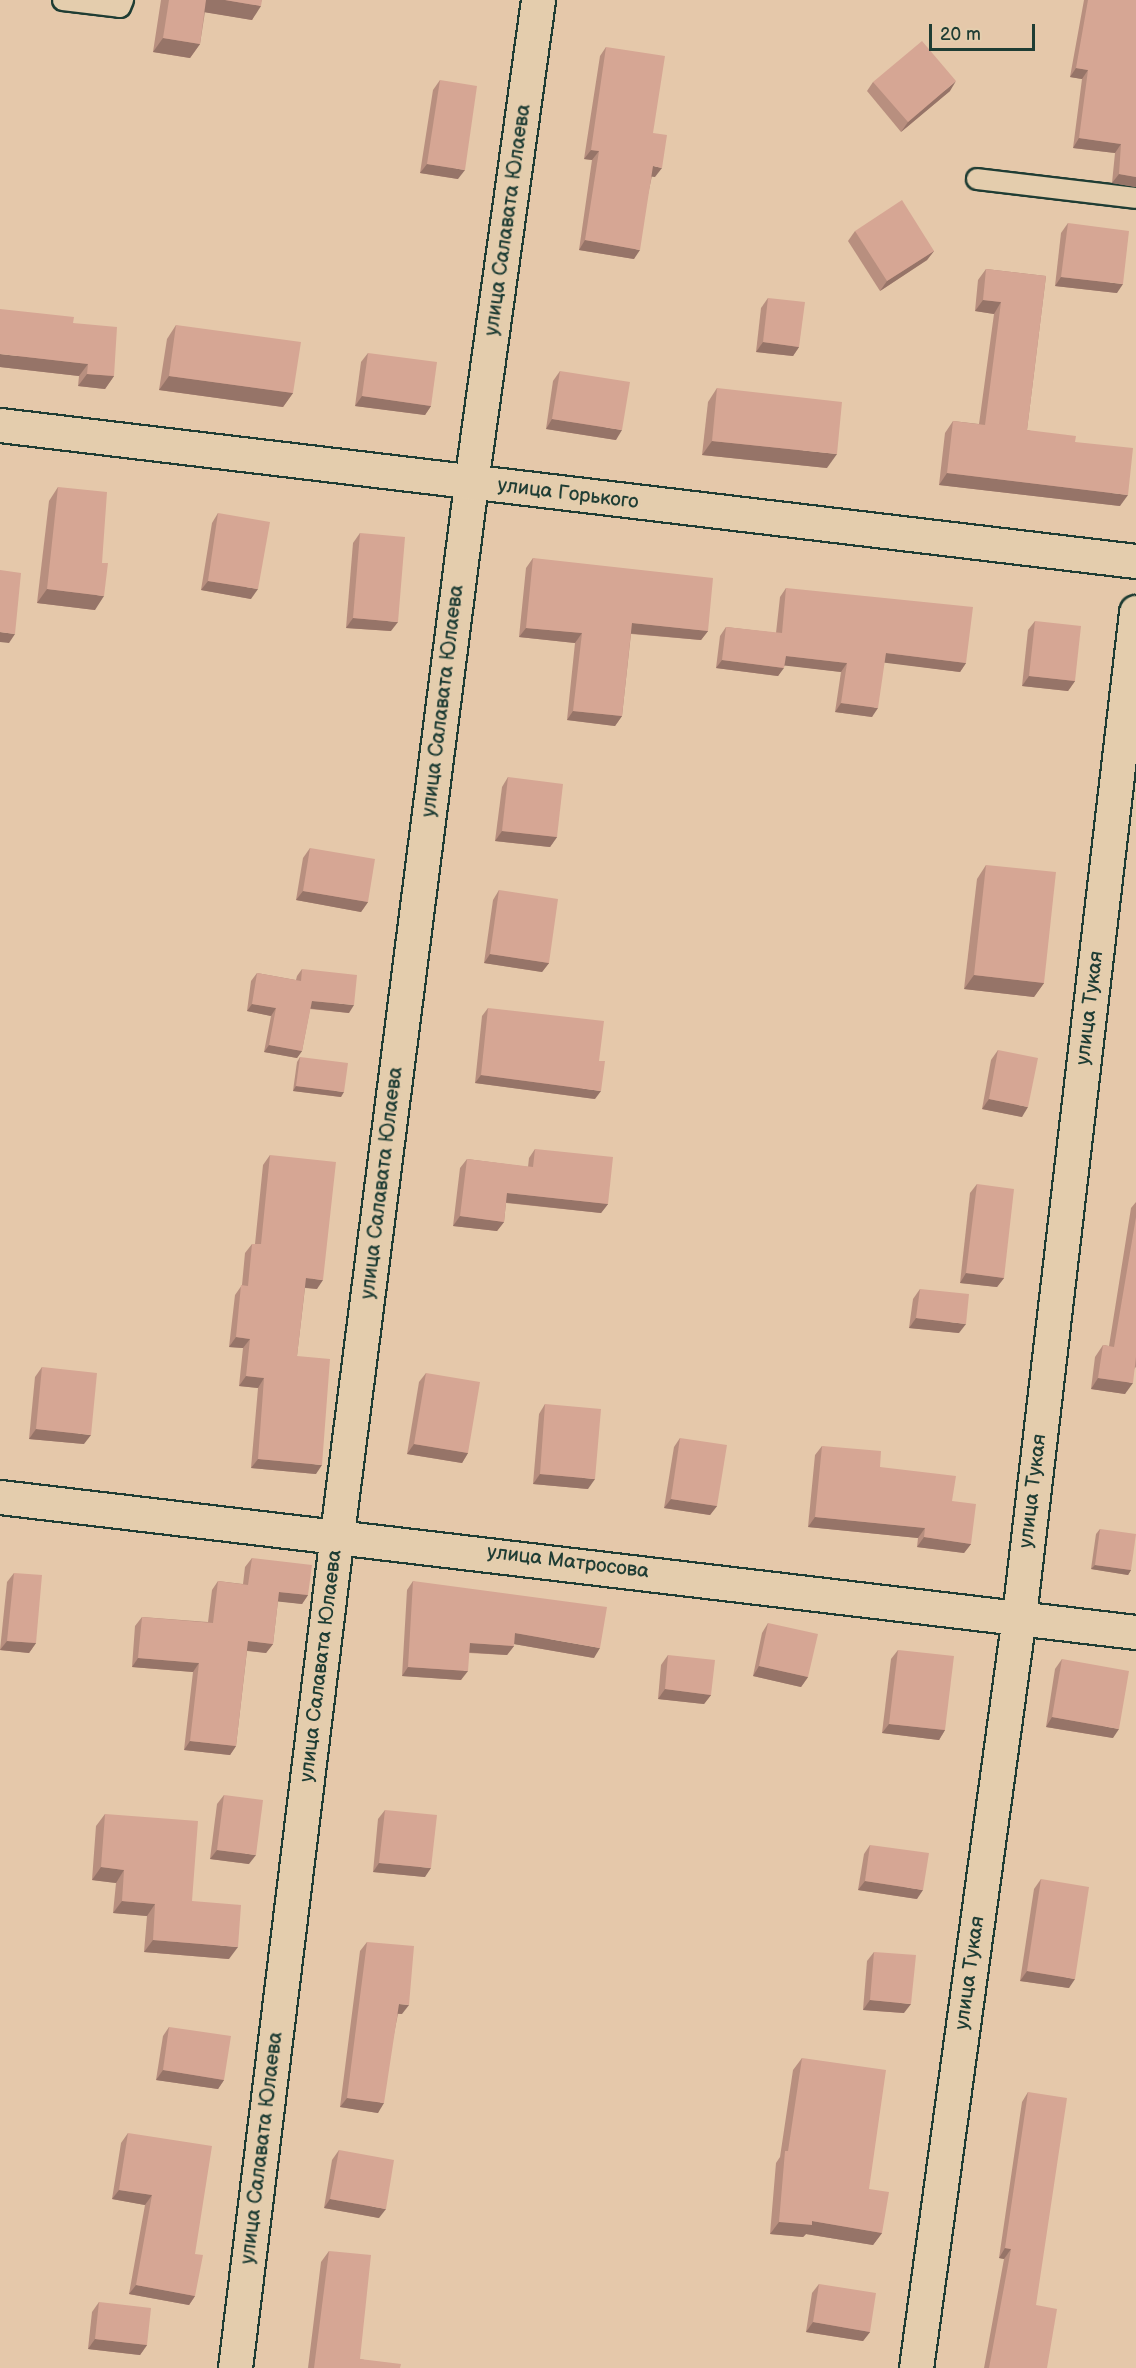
<!DOCTYPE html>
<meta charset="utf-8">
<style>
body{margin:0}
#map{position:relative;width:1136px;height:2368px;overflow:hidden;background:#e5c8aa;font-family:"Balsamiq Sans",sans-serif}
div>[style]{position:absolute}
[style*='--x']{left:calc(var(--x)*1px);top:calc(var(--y)*1px);width:calc(var(--w)*1px);rotate:calc(var(--a)*1deg)}
.roads{filter:drop-shadow(2px 0 #1f3d34) drop-shadow(-2px 0 #1f3d34) drop-shadow(0 2px #1f3d34) drop-shadow(0 -2px #1f3d34)}
.service>*{height:20px;margin:-10px;padding:0 10px;transform-origin:10px;border-radius:10px;background:#e4cdad}
.minor>*{height:33px;margin:-16.5px;padding:0 16.5px;transform-origin:16.5px;border-radius:16.5px;background:#e4cdad}
.tertiary>*{height:33px;margin:-16.5px;padding:0 16.5px;transform-origin:16.5px;border-radius:16.5px;background:#e4cdad}
.wall>*{inset:0;background:#b88f7f}
.shaded-wall>*{inset:0;background:#967468}
.building>*{inset:0;background:#d6a694}
span{translate:-50% -50%;white-space:nowrap;text-align:center;line-height:1.15;-webkit-text-stroke:5px #e4cdad;paint-order:stroke}
.street-label{font-size:20px;color:#1f3d34}
.scale{position:absolute;left:929px;top:24px;width:106px;height:27px;box-sizing:border-box;border:3px solid #1f3d34;border-top:0;padding-left:8px;font-size:18px;line-height:21px;white-space:nowrap;color:#1f3d34;-webkit-text-stroke:4px #e4cdad;paint-order:stroke}
</style>
<div id="map">
<div class="roads">
<div class="service">
<i style="--x:63;--y:0;--w:57;--a:7"></i>
<i style="--x:120;--y:7;--w:8;--a:-67"></i>
<i style="--x:977;--y:179;--w:160;--a:6.8"></i>
</div>
<div class="minor">
<i style="--x:235;--y:2368;--w:840;--a:-83.03"></i>
<i style="--x:337;--y:1534;--w:1060;--a:-82.73"></i>
<i style="--x:471;--y:483;--w:488;--a:-82.1"></i>
<i style="--x:916;--y:2368;--w:759;--a:-82.2"></i>
<i style="--x:1019;--y:1616;--w:1011;--a:-83.35"></i>
</div>
<div class="tertiary">
<i style="--x:0;--y:425;--w:1144;--a:6.83"></i>
<i style="--x:0;--y:1497;--w:1144;--a:6.78"></i>
</div>
</div>
<div class="wall">
<i style="clip-path:polygon(161px 0,262px 0,252px 20px,205px 12px,200px 44px,190px 58px,153px 52px)"></i>
<i style="clip-path:polygon(1084px 0,1136px 0,1136px 187px,1112px 183px,1115px 153px,1073px 148px,1082px 79px,1070px 77px)"></i>
<i style="clip-path:polygon(606px 47px,653px 133px,655px 177px,652px 176px,634px 259px,579px 250px,592px 160px,584px 159px,600px 56px)"></i>
<i style="clip-path:polygon(440px 80px,458px 179px,420px 173px,433px 90px)"></i>
<i style="clip-path:polygon(873px 82px,950px 91px,901px 132px,867px 91px)"></i>
<i style="clip-path:polygon(1068px 223px,1117px 293px,1055px 286px,1061px 233px)"></i>
<i style="clip-path:polygon(855px 231px,934px 251px,927px 260px,880px 291px,848px 241px)"></i>
<i style="clip-path:polygon(986px 269px,1046px 276px,1027px 430px,1075px 442px,1120px 506px,939px 485px,945px 433px,953px 421px,979px 424px,994px 314px,975px 311px,978px 280px)"></i>
<i style="clip-path:polygon(768px 298px,799px 347px,793px 356px,756px 352px,761px 308px)"></i>
<i style="clip-path:polygon(73px 323px,114px 376px,105px 389px,78px 386px,79px 376px,0 367px)"></i>
<i style="clip-path:polygon(176px 325px,293px 393px,283px 407px,159px 390px,167px 339px)"></i>
<i style="clip-path:polygon(368px 353px,431px 406px,425px 415px,355px 406px,361px 362px)"></i>
<i style="clip-path:polygon(560px 371px,616px 440px,546px 429px,553px 381px)"></i>
<i style="clip-path:polygon(717px 388px,827px 468px,702px 455px,708px 402px)"></i>
<i style="clip-path:polygon(58px 487px,102px 563px,95px 610px,37px 603px,49px 501px)"></i>
<i style="clip-path:polygon(218px 513px,251px 599px,201px 590px,212px 523px)"></i>
<i style="clip-path:polygon(360px 533px,391px 631px,346px 628px,353px 543px)"></i>
<i style="clip-path:polygon(533px 558px,708px 631px,701px 640px,631px 634px,622px 716px,615px 726px,567px 720px,575px 643px,519px 637px,526px 568px)"></i>
<i style="clip-path:polygon(786px 588px,966px 663px,960px 672px,884px 662px,872px 717px,835px 712px,841px 672px,785px 665px,778px 676px,716px 668px,720px 636px,726px 627px,776px 633px,780px 597px)"></i>
<i style="clip-path:polygon(1035px 621px,1075px 681px,1068px 691px,1022px 686px,1028px 630px)"></i>
<i style="clip-path:polygon(508px 777px,557px 837px,550px 847px,495px 841px,502px 787px)"></i>
<i style="clip-path:polygon(310px 848px,368px 902px,361px 912px,296px 900px,303px 858px)"></i>
<i style="clip-path:polygon(986px 865px,1044px 983px,1034px 997px,964px 989px,977px 879px)"></i>
<i style="clip-path:polygon(499px 890px,549px 963px,542px 972px,484px 963px,493px 900px)"></i>
<i style="clip-path:polygon(302px 969px,349px 1013px,310px 1009px,302px 1051px,297px 1058px,264px 1052px,271px 1016px,247px 1011px,251px 981px,257px 973px,296px 980px,297px 976px)"></i>
<i style="clip-path:polygon(488px 1008px,595px 1099px,475px 1083px,482px 1016px)"></i>
<i style="clip-path:polygon(998px 1050px,1022px 1117px,982px 1109px,991px 1060px)"></i>
<i style="clip-path:polygon(300px 1057px,341px 1097px,293px 1091px,297px 1062px)"></i>
<i style="clip-path:polygon(535px 1149px,608px 1204px,601px 1213px,506px 1203px,504px 1222px,497px 1231px,453px 1226px,460px 1168px,467px 1159px,528px 1167px,529px 1158px)"></i>
<i style="clip-path:polygon(270px 1155px,317px 1289px,305px 1288px,297px 1356px,316px 1474px,251px 1468px,258px 1388px,239px 1386px,243px 1348px,229px 1347px,235px 1295px,242px 1285px,245px 1253px,252px 1244px,255px 1244px,263px 1165px)"></i>
<i style="clip-path:polygon(977px 1184px,1004px 1278px,997px 1287px,960px 1283px,970px 1193px)"></i>
<i style="clip-path:polygon(1136px 1202px,1136px 1368px,1135px 1367px,1125px 1394px,1091px 1389px,1095px 1357px,1103px 1345px,1109px 1346px,1131px 1208px)"></i>
<i style="clip-path:polygon(920px 1289px,959px 1333px,909px 1328px,913px 1299px)"></i>
<i style="clip-path:polygon(42px 1367px,84px 1444px,29px 1439px,35px 1377px)"></i>
<i style="clip-path:polygon(426px 1373px,468px 1453px,462px 1463px,407px 1454px,419px 1382px)"></i>
<i style="clip-path:polygon(545px 1404px,588px 1489px,533px 1484px,539px 1414px)"></i>
<i style="clip-path:polygon(680px 1438px,717px 1506px,710px 1515px,664px 1508px,674px 1447px)"></i>
<i style="clip-path:polygon(822px 1446px,880px 1467px,971px 1544px,964px 1553px,917px 1547px,918px 1538px,808px 1527px,815px 1455px)"></i>
<i style="clip-path:polygon(1100px 1529px,1131px 1570px,1128px 1575px,1091px 1569px,1096px 1534px)"></i>
<i style="clip-path:polygon(252px 1558px,308px 1595px,302px 1604px,278px 1601px,273px 1644px,266px 1653px,247px 1651px,236px 1746px,230px 1755px,184px 1750px,193px 1672px,132px 1667px,135px 1626px,142px 1617px,208px 1622px,212px 1590px,218px 1581px,243px 1584px,245px 1567px)"></i>
<i style="clip-path:polygon(14px 1573px,36px 1643px,29px 1653px,0 1650px,7px 1582px)"></i>
<i style="clip-path:polygon(413px 1581px,594px 1658px,514px 1644px,514px 1646px,507px 1655px,469px 1653px,461px 1680px,402px 1676px,407px 1590px)"></i>
<i style="clip-path:polygon(768px 1623px,808px 1677px,801px 1687px,753px 1676px,762px 1633px)"></i>
<i style="clip-path:polygon(898px 1650px,945px 1730px,939px 1740px,882px 1733px,891px 1659px)"></i>
<i style="clip-path:polygon(668px 1655px,711px 1695px,704px 1704px,658px 1699px,661px 1665px)"></i>
<i style="clip-path:polygon(1062px 1659px,1113px 1738px,1046px 1727px,1055px 1669px)"></i>
<i style="clip-path:polygon(224px 1795px,249px 1864px,210px 1859px,217px 1804px)"></i>
<i style="clip-path:polygon(385px 1810px,425px 1877px,373px 1872px,378px 1819px)"></i>
<i style="clip-path:polygon(105px 1814px,192px 1901px,229px 1959px,144px 1952px,147px 1916px,113px 1913px,116px 1883px,92px 1880px,96px 1826px)"></i>
<i style="clip-path:polygon(870px 1845px,917px 1899px,858px 1890px,864px 1854px)"></i>
<i style="clip-path:polygon(1041px 1879px,1069px 1988px,1020px 1981px,1034px 1889px)"></i>
<i style="clip-path:polygon(367px 1942px,402px 2014px,398px 2014px,378px 2113px,340px 2107px,360px 1951px)"></i>
<i style="clip-path:polygon(874px 1952px,904px 2013px,863px 2010px,867px 1961px)"></i>
<i style="clip-path:polygon(169px 2027px,224px 2080px,218px 2089px,156px 2080px,163px 2036px)"></i>
<i style="clip-path:polygon(802px 2058px,869px 2189px,882px 2233px,873px 2245px,806px 2234px,803px 2237px,770px 2234px,776px 2163px,780px 2157px,793px 2070px)"></i>
<i style="clip-path:polygon(1028px 2092px,1036px 2305px,1047px 2368px,984px 2368px,1004px 2259px,999px 2258px,1022px 2102px)"></i>
<i style="clip-path:polygon(128px 2133px,195px 2296px,189px 2305px,129px 2294px,145px 2205px,112px 2199px,121px 2143px)"></i>
<i style="clip-path:polygon(339px 2150px,379px 2218px,324px 2208px,332px 2160px)"></i>
<i style="clip-path:polygon(329px 2251px,360px 2359px,400px 2368px,308px 2368px,321px 2262px)"></i>
<i style="clip-path:polygon(819px 2284px,870px 2332px,863px 2341px,806px 2332px,812px 2293px)"></i>
<i style="clip-path:polygon(99px 2302px,147px 2345px,140px 2355px,88px 2349px,92px 2312px)"></i>
</div>
<div class="shaded-wall">
<i style="clip-path:polygon(205px 0,225px 0,261px 6px,252px 20px,197px 11px)"></i>
<i style="clip-path:polygon(163px 38px,200px 44px,190px 58px,153px 52px)"></i>
<i style="clip-path:polygon(1076px 68px,1088px 70px,1082px 79px,1070px 77px)"></i>
<i style="clip-path:polygon(956px 81px,950px 91px,901px 132px,908px 122px)"></i>
<i style="clip-path:polygon(1079px 138px,1121px 144px,1115px 153px,1073px 148px)"></i>
<i style="clip-path:polygon(591px 150px,599px 151px,592px 160px,584px 159px)"></i>
<i style="clip-path:polygon(427px 164px,465px 170px,458px 179px,420px 173px)"></i>
<i style="clip-path:polygon(653px 166px,662px 168px,655px 177px,647px 176px)"></i>
<i style="clip-path:polygon(1119px 174px,1136px 177px,1136px 187px,1112px 183px)"></i>
<i style="clip-path:polygon(585px 240px,640px 250px,634px 259px,579px 250px)"></i>
<i style="clip-path:polygon(934px 251px,927px 260px,880px 291px,887px 281px)"></i>
<i style="clip-path:polygon(1061px 277px,1123px 284px,1117px 293px,1055px 286px)"></i>
<i style="clip-path:polygon(983px 300px,1001px 302px,994px 314px,975px 311px)"></i>
<i style="clip-path:polygon(763px 342px,799px 347px,793px 356px,756px 352px)"></i>
<i style="clip-path:polygon(0 354px,88px 364px,79px 376px,0 367px)"></i>
<i style="clip-path:polygon(87px 374px,114px 376px,105px 389px,78px 386px)"></i>
<i style="clip-path:polygon(169px 376px,293px 393px,283px 407px,159px 390px)"></i>
<i style="clip-path:polygon(362px 396px,431px 406px,425px 415px,355px 406px)"></i>
<i style="clip-path:polygon(552px 419px,622px 430px,616px 440px,546px 429px)"></i>
<i style="clip-path:polygon(712px 441px,837px 454px,827px 468px,702px 455px)"></i>
<i style="clip-path:polygon(947px 473px,1128px 495px,1120px 506px,939px 485px)"></i>
<i style="clip-path:polygon(208px 581px,258px 589px,251px 599px,201px 590px)"></i>
<i style="clip-path:polygon(47px 589px,104px 596px,95px 610px,37px 603px)"></i>
<i style="clip-path:polygon(353px 618px,398px 622px,391px 631px,346px 628px)"></i>
<i style="clip-path:polygon(632px 623px,708px 631px,701px 640px,625px 633px)"></i>
<i style="clip-path:polygon(526px 628px,582px 633px,575px 643px,519px 637px)"></i>
<i style="clip-path:polygon(0 632px,15px 634px,9px 643px,0 642px)"></i>
<i style="clip-path:polygon(886px 653px,966px 663px,960px 672px,879px 662px)"></i>
<i style="clip-path:polygon(786px 656px,847px 663px,841px 672px,780px 665px)"></i>
<i style="clip-path:polygon(722px 660px,784px 668px,778px 676px,716px 668px)"></i>
<i style="clip-path:polygon(1029px 676px,1075px 681px,1068px 691px,1022px 686px)"></i>
<i style="clip-path:polygon(841px 703px,878px 708px,872px 717px,835px 712px)"></i>
<i style="clip-path:polygon(573px 711px,622px 716px,615px 726px,567px 720px)"></i>
<i style="clip-path:polygon(502px 831px,557px 837px,550px 847px,495px 841px)"></i>
<i style="clip-path:polygon(303px 891px,368px 902px,361px 912px,296px 900px)"></i>
<i style="clip-path:polygon(490px 954px,549px 963px,542px 972px,484px 963px)"></i>
<i style="clip-path:polygon(974px 975px,1044px 983px,1034px 997px,964px 989px)"></i>
<i style="clip-path:polygon(312px 1001px,354px 1005px,349px 1013px,306px 1008px)"></i>
<i style="clip-path:polygon(252px 1004px,276px 1008px,271px 1016px,247px 1011px)"></i>
<i style="clip-path:polygon(269px 1045px,302px 1051px,297px 1058px,264px 1052px)"></i>
<i style="clip-path:polygon(481px 1075px,601px 1091px,595px 1099px,475px 1083px)"></i>
<i style="clip-path:polygon(296px 1086px,344px 1092px,341px 1097px,293px 1091px)"></i>
<i style="clip-path:polygon(989px 1099px,1028px 1107px,1022px 1117px,982px 1109px)"></i>
<i style="clip-path:polygon(507px 1193px,608px 1204px,601px 1213px,501px 1202px)"></i>
<i style="clip-path:polygon(460px 1216px,504px 1222px,497px 1231px,453px 1226px)"></i>
<i style="clip-path:polygon(966px 1273px,1004px 1278px,997px 1287px,960px 1283px)"></i>
<i style="clip-path:polygon(306px 1278px,323px 1280px,317px 1289px,299px 1287px)"></i>
<i style="clip-path:polygon(916px 1318px,966px 1324px,959px 1333px,909px 1328px)"></i>
<i style="clip-path:polygon(236px 1337px,250px 1339px,243px 1348px,229px 1347px)"></i>
<i style="clip-path:polygon(246px 1376px,264px 1378px,258px 1388px,239px 1386px)"></i>
<i style="clip-path:polygon(1098px 1378px,1133px 1383px,1125px 1394px,1091px 1389px)"></i>
<i style="clip-path:polygon(36px 1429px,91px 1435px,84px 1444px,29px 1439px)"></i>
<i style="clip-path:polygon(414px 1444px,468px 1453px,462px 1463px,407px 1454px)"></i>
<i style="clip-path:polygon(258px 1459px,322px 1465px,316px 1474px,251px 1468px)"></i>
<i style="clip-path:polygon(540px 1474px,595px 1479px,588px 1489px,533px 1484px)"></i>
<i style="clip-path:polygon(671px 1499px,717px 1506px,710px 1515px,664px 1508px)"></i>
<i style="clip-path:polygon(815px 1517px,925px 1528px,918px 1538px,808px 1527px)"></i>
<i style="clip-path:polygon(924px 1537px,971px 1544px,964px 1553px,917px 1547px)"></i>
<i style="clip-path:polygon(1095px 1565px,1131px 1570px,1128px 1575px,1091px 1569px)"></i>
<i style="clip-path:polygon(279px 1592px,308px 1595px,302px 1604px,273px 1601px)"></i>
<i style="clip-path:polygon(515px 1633px,600px 1648px,594px 1658px,508px 1643px)"></i>
<i style="clip-path:polygon(7px 1641px,36px 1643px,29px 1653px,0 1650px)"></i>
<i style="clip-path:polygon(248px 1641px,273px 1644px,266px 1653px,242px 1650px)"></i>
<i style="clip-path:polygon(470px 1643px,514px 1646px,507px 1655px,463px 1652px)"></i>
<i style="clip-path:polygon(138px 1658px,199px 1663px,193px 1672px,132px 1667px)"></i>
<i style="clip-path:polygon(759px 1666px,808px 1677px,801px 1687px,753px 1676px)"></i>
<i style="clip-path:polygon(408px 1667px,468px 1671px,461px 1680px,402px 1676px)"></i>
<i style="clip-path:polygon(665px 1689px,711px 1695px,704px 1704px,658px 1699px)"></i>
<i style="clip-path:polygon(1052px 1717px,1119px 1729px,1113px 1738px,1046px 1727px)"></i>
<i style="clip-path:polygon(889px 1724px,945px 1730px,939px 1740px,882px 1733px)"></i>
<i style="clip-path:polygon(190px 1741px,236px 1746px,230px 1755px,184px 1750px)"></i>
<i style="clip-path:polygon(217px 1850px,256px 1855px,249px 1864px,210px 1859px)"></i>
<i style="clip-path:polygon(379px 1863px,431px 1868px,425px 1877px,373px 1872px)"></i>
<i style="clip-path:polygon(101px 1867px,124px 1870px,116px 1883px,92px 1880px)"></i>
<i style="clip-path:polygon(865px 1881px,923px 1890px,917px 1899px,858px 1890px)"></i>
<i style="clip-path:polygon(122px 1901px,155px 1904px,147px 1916px,113px 1913px)"></i>
<i style="clip-path:polygon(153px 1940px,238px 1947px,229px 1959px,144px 1952px)"></i>
<i style="clip-path:polygon(1027px 1971px,1075px 1979px,1069px 1988px,1020px 1981px)"></i>
<i style="clip-path:polygon(870px 2000px,911px 2004px,904px 2013px,863px 2010px)"></i>
<i style="clip-path:polygon(399px 2004px,409px 2005px,402px 2014px,392px 2013px)"></i>
<i style="clip-path:polygon(163px 2070px,224px 2080px,218px 2089px,156px 2080px)"></i>
<i style="clip-path:polygon(347px 2098px,384px 2103px,378px 2113px,340px 2107px)"></i>
<i style="clip-path:polygon(119px 2190px,152px 2195px,145px 2205px,112px 2199px)"></i>
<i style="clip-path:polygon(330px 2199px,386px 2209px,379px 2218px,324px 2208px)"></i>
<i style="clip-path:polygon(812px 2221px,882px 2233px,873px 2245px,806px 2234px,803px 2237px,770px 2234px,779px 2222px)"></i>
<i style="clip-path:polygon(1005px 2248px,1011px 2249px,1004px 2259px,999px 2258px)"></i>
<i style="clip-path:polygon(136px 2285px,195px 2296px,189px 2305px,129px 2294px)"></i>
<i style="clip-path:polygon(813px 2322px,870px 2332px,863px 2341px,806px 2332px)"></i>
<i style="clip-path:polygon(95px 2339px,147px 2345px,140px 2355px,88px 2349px)"></i>
</div>
<div class="building">
<i style="clip-path:polygon(169px 0,206px 0,200px 44px,163px 38px)"></i>
<i style="clip-path:polygon(225px 0,262px 0,261px 6px)"></i>
<i style="clip-path:polygon(1088px 0,1136px 0,1136px 177px,1119px 174px,1121px 144px,1079px 138px,1088px 70px,1076px 68px)"></i>
<i style="clip-path:polygon(922px 41px,956px 81px,908px 122px,873px 82px)"></i>
<i style="clip-path:polygon(606px 47px,665px 56px,653px 133px,667px 135px,662px 168px,653px 166px,640px 250px,585px 240px,599px 151px,591px 150px)"></i>
<i style="clip-path:polygon(440px 80px,477px 86px,465px 170px,427px 164px)"></i>
<i style="clip-path:polygon(902px 200px,934px 251px,887px 281px,855px 231px)"></i>
<i style="clip-path:polygon(1068px 223px,1129px 231px,1123px 284px,1061px 277px)"></i>
<i style="clip-path:polygon(986px 269px,1046px 276px,1027px 430px,1076px 436px,1075px 442px,1133px 448px,1128px 495px,947px 473px,953px 421px,985px 425px,1001px 302px,983px 300px)"></i>
<i style="clip-path:polygon(768px 298px,805px 302px,799px 347px,763px 342px)"></i>
<i style="clip-path:polygon(0 309px,74px 317px,73px 323px,117px 327px,114px 376px,87px 374px,88px 364px,0 354px)"></i>
<i style="clip-path:polygon(176px 325px,301px 342px,293px 393px,169px 376px)"></i>
<i style="clip-path:polygon(368px 353px,437px 362px,431px 406px,362px 396px)"></i>
<i style="clip-path:polygon(560px 371px,630px 382px,622px 430px,552px 419px)"></i>
<i style="clip-path:polygon(717px 388px,842px 402px,837px 454px,712px 441px)"></i>
<i style="clip-path:polygon(58px 487px,107px 492px,102px 563px,108px 563px,104px 596px,47px 589px)"></i>
<i style="clip-path:polygon(218px 513px,270px 522px,258px 589px,208px 581px)"></i>
<i style="clip-path:polygon(360px 533px,405px 537px,398px 622px,353px 618px)"></i>
<i style="clip-path:polygon(533px 558px,713px 578px,708px 631px,632px 623px,622px 716px,573px 711px,582px 633px,526px 628px)"></i>
<i style="clip-path:polygon(0 570px,21px 573px,15px 634px,0 632px)"></i>
<i style="clip-path:polygon(786px 588px,973px 607px,966px 663px,886px 653px,878px 708px,841px 703px,847px 663px,786px 656px,784px 668px,722px 660px,726px 627px,782px 633px)"></i>
<i style="clip-path:polygon(1035px 621px,1081px 626px,1075px 681px,1029px 676px)"></i>
<i style="clip-path:polygon(508px 777px,563px 784px,557px 837px,502px 831px)"></i>
<i style="clip-path:polygon(310px 848px,375px 859px,368px 902px,303px 891px)"></i>
<i style="clip-path:polygon(986px 865px,1056px 872px,1044px 983px,974px 975px)"></i>
<i style="clip-path:polygon(499px 890px,558px 899px,549px 963px,490px 954px)"></i>
<i style="clip-path:polygon(302px 969px,357px 975px,354px 1005px,312px 1001px,302px 1051px,269px 1045px,276px 1008px,252px 1004px,257px 973px,301px 981px)"></i>
<i style="clip-path:polygon(488px 1008px,604px 1021px,599px 1061px,605px 1061px,601px 1091px,481px 1075px)"></i>
<i style="clip-path:polygon(998px 1050px,1038px 1058px,1028px 1107px,989px 1099px)"></i>
<i style="clip-path:polygon(300px 1057px,348px 1063px,344px 1092px,296px 1086px)"></i>
<i style="clip-path:polygon(535px 1149px,613px 1157px,608px 1204px,507px 1193px,504px 1222px,460px 1216px,467px 1159px,533px 1167px)"></i>
<i style="clip-path:polygon(270px 1155px,336px 1162px,323px 1280px,306px 1278px,297px 1356px,330px 1359px,322px 1465px,258px 1459px,264px 1378px,246px 1376px,250px 1339px,236px 1337px,241px 1285px,248px 1286px,252px 1244px,261px 1244px)"></i>
<i style="clip-path:polygon(977px 1184px,1014px 1189px,1004px 1278px,966px 1273px)"></i>
<i style="clip-path:polygon(1136px 1217px,1136px 1357px,1133px 1383px,1098px 1378px,1103px 1345px,1114px 1347px)"></i>
<i style="clip-path:polygon(920px 1289px,969px 1294px,966px 1324px,916px 1318px)"></i>
<i style="clip-path:polygon(42px 1367px,97px 1373px,91px 1435px,36px 1429px)"></i>
<i style="clip-path:polygon(426px 1373px,480px 1382px,468px 1453px,414px 1444px)"></i>
<i style="clip-path:polygon(545px 1404px,601px 1409px,595px 1479px,540px 1474px)"></i>
<i style="clip-path:polygon(680px 1438px,727px 1445px,717px 1506px,671px 1499px)"></i>
<i style="clip-path:polygon(822px 1446px,881px 1451px,880px 1467px,956px 1476px,952px 1501px,976px 1504px,971px 1544px,924px 1537px,925px 1528px,815px 1517px)"></i>
<i style="clip-path:polygon(1100px 1529px,1136px 1534px,1131px 1570px,1095px 1565px)"></i>
<i style="clip-path:polygon(252px 1558px,312px 1565px,308px 1595px,279px 1592px,273px 1644px,248px 1641px,236px 1746px,190px 1741px,199px 1663px,138px 1658px,142px 1617px,213px 1623px,218px 1581px,248px 1585px)"></i>
<i style="clip-path:polygon(14px 1573px,42px 1575px,36px 1643px,7px 1641px)"></i>
<i style="clip-path:polygon(413px 1581px,607px 1607px,600px 1648px,515px 1633px,514px 1646px,470px 1643px,468px 1671px,408px 1667px)"></i>
<i style="clip-path:polygon(768px 1623px,818px 1634px,808px 1677px,759px 1666px)"></i>
<i style="clip-path:polygon(898px 1650px,954px 1656px,945px 1730px,889px 1724px)"></i>
<i style="clip-path:polygon(668px 1655px,715px 1660px,711px 1695px,665px 1689px)"></i>
<i style="clip-path:polygon(1062px 1659px,1129px 1671px,1119px 1729px,1052px 1717px)"></i>
<i style="clip-path:polygon(224px 1795px,263px 1800px,256px 1855px,217px 1850px)"></i>
<i style="clip-path:polygon(385px 1810px,437px 1815px,431px 1868px,379px 1863px)"></i>
<i style="clip-path:polygon(105px 1814px,198px 1821px,192px 1901px,241px 1905px,238px 1947px,153px 1940px,155px 1904px,122px 1901px,124px 1870px,101px 1867px)"></i>
<i style="clip-path:polygon(870px 1845px,929px 1853px,923px 1890px,865px 1881px)"></i>
<i style="clip-path:polygon(1041px 1879px,1089px 1887px,1075px 1979px,1027px 1971px)"></i>
<i style="clip-path:polygon(367px 1942px,414px 1946px,409px 2005px,399px 2004px,384px 2103px,347px 2098px)"></i>
<i style="clip-path:polygon(874px 1952px,916px 1955px,911px 2004px,870px 2000px)"></i>
<i style="clip-path:polygon(169px 2027px,231px 2036px,224px 2080px,163px 2070px)"></i>
<i style="clip-path:polygon(802px 2058px,886px 2070px,869px 2189px,889px 2192px,882px 2233px,812px 2221px,812px 2225px,779px 2222px,785px 2151px,788px 2151px)"></i>
<i style="clip-path:polygon(1028px 2092px,1067px 2098px,1036px 2305px,1057px 2309px,1047px 2368px,989px 2368px,1011px 2249px,1005px 2248px)"></i>
<i style="clip-path:polygon(128px 2133px,212px 2146px,195px 2254px,203px 2255px,195px 2296px,136px 2285px,152px 2195px,119px 2190px)"></i>
<i style="clip-path:polygon(339px 2150px,394px 2160px,386px 2209px,330px 2199px)"></i>
<i style="clip-path:polygon(329px 2251px,371px 2255px,360px 2359px,401px 2364px,400px 2368px,314px 2368px)"></i>
<i style="clip-path:polygon(819px 2284px,876px 2293px,870px 2332px,813px 2322px)"></i>
<i style="clip-path:polygon(99px 2302px,151px 2308px,147px 2345px,95px 2339px)"></i>
</div>
<div class="street-label">
<span style="left:508px;top:220px;rotate:-82deg">улица Салавата Юлаева</span>
<span style="left:568px;top:494px;rotate:7deg">улица Горького</span>
<span style="left:443px;top:701px;rotate:-83deg">улица Салавата Юлаева</span>
<span style="left:1090px;top:1008px;rotate:-83deg">улица Тукая</span>
<span style="left:382px;top:1183px;rotate:-83deg">улица Салавата Юлаева</span>
<span style="left:1033px;top:1491px;rotate:-83deg">улица Тукая</span>
<span style="left:568px;top:1562px;rotate:7deg">улица Матросова</span>
<span style="left:321px;top:1666px;rotate:-83deg">улица Салавата Юлаева</span>
<span style="left:970px;top:1973px;rotate:-82deg">улица Тукая</span>
<span style="left:262px;top:2148px;rotate:-83deg">улица Салавата Юлаева</span>
</div>
<div class="scale">20 m</div>
</div>
